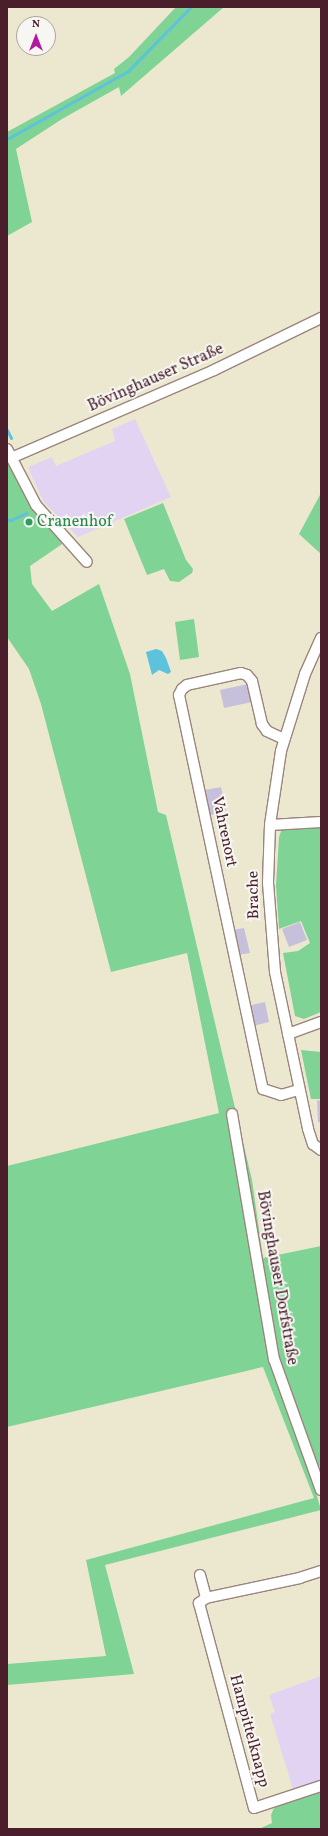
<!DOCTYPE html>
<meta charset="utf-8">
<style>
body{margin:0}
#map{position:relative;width:328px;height:1836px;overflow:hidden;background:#ece8d0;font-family:Vollkorn,serif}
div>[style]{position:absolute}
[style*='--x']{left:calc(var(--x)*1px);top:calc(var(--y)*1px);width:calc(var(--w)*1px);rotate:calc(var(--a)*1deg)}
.built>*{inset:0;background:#e3d3f2}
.industrial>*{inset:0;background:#c6c0da}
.green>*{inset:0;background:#7fd395}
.water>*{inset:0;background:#5dc2db}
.stream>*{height:3px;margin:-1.5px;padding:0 1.5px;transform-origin:1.5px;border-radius:1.5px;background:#5dc2db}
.roads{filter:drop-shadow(1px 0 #9b847e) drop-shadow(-1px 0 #9b847e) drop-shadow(0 1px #9b847e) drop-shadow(0 -1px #9b847e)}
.minor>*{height:10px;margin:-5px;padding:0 5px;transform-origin:5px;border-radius:5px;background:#fff}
.dots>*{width:11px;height:11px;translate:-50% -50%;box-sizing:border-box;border:2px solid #f6f6f2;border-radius:50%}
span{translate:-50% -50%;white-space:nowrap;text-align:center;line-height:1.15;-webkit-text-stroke:4px #f6f6f2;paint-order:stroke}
.street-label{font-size:16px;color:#4a1f2b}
.leisure-label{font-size:16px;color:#27864d}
.left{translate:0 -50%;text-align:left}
.frame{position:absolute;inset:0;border:8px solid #4a1f2b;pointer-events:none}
.north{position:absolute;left:16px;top:16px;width:40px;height:40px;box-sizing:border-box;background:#f6f6f2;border:1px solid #b1a0a2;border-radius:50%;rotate:0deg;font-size:11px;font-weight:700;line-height:16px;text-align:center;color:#4a1f2b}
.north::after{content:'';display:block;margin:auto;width:14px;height:18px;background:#b5179e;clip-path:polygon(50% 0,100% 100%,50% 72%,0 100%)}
</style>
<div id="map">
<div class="built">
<i style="clip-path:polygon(135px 419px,171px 497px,78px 537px,43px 501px,28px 467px,52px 457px,56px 466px,115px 441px,112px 429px)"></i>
<i style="clip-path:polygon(321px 1676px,321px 1780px,293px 1789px,270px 1714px,275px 1712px,269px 1695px)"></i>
</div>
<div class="industrial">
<i style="clip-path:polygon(248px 684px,252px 702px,224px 708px,220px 690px)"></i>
<i style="clip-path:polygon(221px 787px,226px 812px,210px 815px,205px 790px)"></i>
<i style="clip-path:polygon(300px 922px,307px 940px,289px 947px,282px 929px)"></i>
<i style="clip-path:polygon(244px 928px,250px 953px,237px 955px,232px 930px)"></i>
<i style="clip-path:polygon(265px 1002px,269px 1022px,253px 1026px,248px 1006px)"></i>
<i style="clip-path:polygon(317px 1100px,321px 1101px,321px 1123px,318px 1122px)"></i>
</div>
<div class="green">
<i style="clip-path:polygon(176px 7px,224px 7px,121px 96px,119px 87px,62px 119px,16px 149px,32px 222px,7px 236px,7px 132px,115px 73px,114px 69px,129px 57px)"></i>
<i style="clip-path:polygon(7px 449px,21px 479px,68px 540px,30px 566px,32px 584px,52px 611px,99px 584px,130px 674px,158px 812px,166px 815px,252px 1180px,263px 1258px,321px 1246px,321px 1471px,319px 1465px,309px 1469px,321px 1510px,105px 1565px,134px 1674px,7px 1685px,7px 1664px,106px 1656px,86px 1560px,314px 1498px,263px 1367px,7px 1427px,7px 1166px,219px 1113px,187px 953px,111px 972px,41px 704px,29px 669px,7px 637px)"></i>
<i style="clip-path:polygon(321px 493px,321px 554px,299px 534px)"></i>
<i style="clip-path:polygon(163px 503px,186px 560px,193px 569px,192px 573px,179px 582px,170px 581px,164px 569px,147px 575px,124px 519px)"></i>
<i style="clip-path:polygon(194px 619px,199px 657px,180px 660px,175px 622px)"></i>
<i style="clip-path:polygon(321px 825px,321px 1012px,304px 1019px,295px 1016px,283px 953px,298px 951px,310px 943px,301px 921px,279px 929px,276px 886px,279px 837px,283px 826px,309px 828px)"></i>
<i style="clip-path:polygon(301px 1050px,321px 1052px,321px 1099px,311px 1099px)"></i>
<i style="clip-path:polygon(321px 1790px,321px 1829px,259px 1829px,272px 1823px,271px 1815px,276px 1803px)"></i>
</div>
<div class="water">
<i style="clip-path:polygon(156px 649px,162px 651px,166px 658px,171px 672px,168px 674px,159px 670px,152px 675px,146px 652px)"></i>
</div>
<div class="stream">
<i style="--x:7;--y:139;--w:139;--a:-29.3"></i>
<i style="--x:128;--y:71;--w:90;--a:-45.5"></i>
<i style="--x:7;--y:430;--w:9;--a:63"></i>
<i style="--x:7;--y:520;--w:4;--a:0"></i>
<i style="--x:11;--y:520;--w:17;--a:-25"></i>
</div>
<div class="roads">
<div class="minor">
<i style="--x:7;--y:449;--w:63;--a:62.6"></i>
<i style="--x:36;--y:505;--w:76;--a:48.2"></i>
<i style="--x:11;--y:458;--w:221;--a:-23.4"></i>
<i style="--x:214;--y:370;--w:119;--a:-25.9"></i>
<i style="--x:321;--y:638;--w:39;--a:114"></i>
<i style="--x:305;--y:674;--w:81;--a:107.3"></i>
<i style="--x:281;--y:751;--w:75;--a:98.5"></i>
<i style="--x:270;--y:825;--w:58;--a:92"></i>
<i style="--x:268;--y:883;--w:89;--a:85.5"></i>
<i style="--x:275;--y:972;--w:160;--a:78.1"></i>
<i style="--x:308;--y:1129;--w:16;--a:72"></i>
<i style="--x:313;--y:1144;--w:10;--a:37"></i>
<i style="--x:284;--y:739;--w:19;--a:-155"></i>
<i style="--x:267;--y:731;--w:9;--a:-126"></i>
<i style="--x:262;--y:724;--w:44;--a:-103.1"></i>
<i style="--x:252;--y:681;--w:8;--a:-130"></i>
<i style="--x:247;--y:675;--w:6;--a:-162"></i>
<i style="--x:241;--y:673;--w:55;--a:167.5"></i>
<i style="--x:187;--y:685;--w:6;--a:141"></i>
<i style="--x:182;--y:689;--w:7;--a:117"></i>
<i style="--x:179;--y:695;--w:403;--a:78"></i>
<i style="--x:263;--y:1089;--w:19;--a:18"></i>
<i style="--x:281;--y:1095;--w:19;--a:-16"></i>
<i style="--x:270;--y:825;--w:51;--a:-3.4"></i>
<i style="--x:288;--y:1034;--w:35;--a:-20"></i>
<i style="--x:232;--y:1114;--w:249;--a:80.3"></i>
<i style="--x:274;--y:1359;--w:139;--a:70.3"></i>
<i style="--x:321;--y:1571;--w:22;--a:162"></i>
<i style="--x:300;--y:1578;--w:96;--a:168"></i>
<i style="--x:206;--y:1598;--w:9;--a:144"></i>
<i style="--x:199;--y:1603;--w:212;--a:75"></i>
<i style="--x:254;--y:1808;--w:71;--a:-18.2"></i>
<i style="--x:200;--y:1575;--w:24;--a:75"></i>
</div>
</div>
<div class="dots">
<i style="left:29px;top:522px;background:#2e9e5b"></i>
</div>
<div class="street-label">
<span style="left:156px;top:378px;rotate:-24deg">Bövinghauser Straße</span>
<span style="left:224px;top:832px;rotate:78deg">Vahrenort</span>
<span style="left:254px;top:895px;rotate:-91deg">Brache</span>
<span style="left:277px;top:1278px;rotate:80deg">Bövinghauser Dorfstraße</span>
<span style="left:249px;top:1731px;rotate:75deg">Hampittelknapp</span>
</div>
<div class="leisure-label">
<span class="left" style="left:37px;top:522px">Cranenhof</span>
</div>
<div class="frame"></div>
<div class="north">N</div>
</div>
